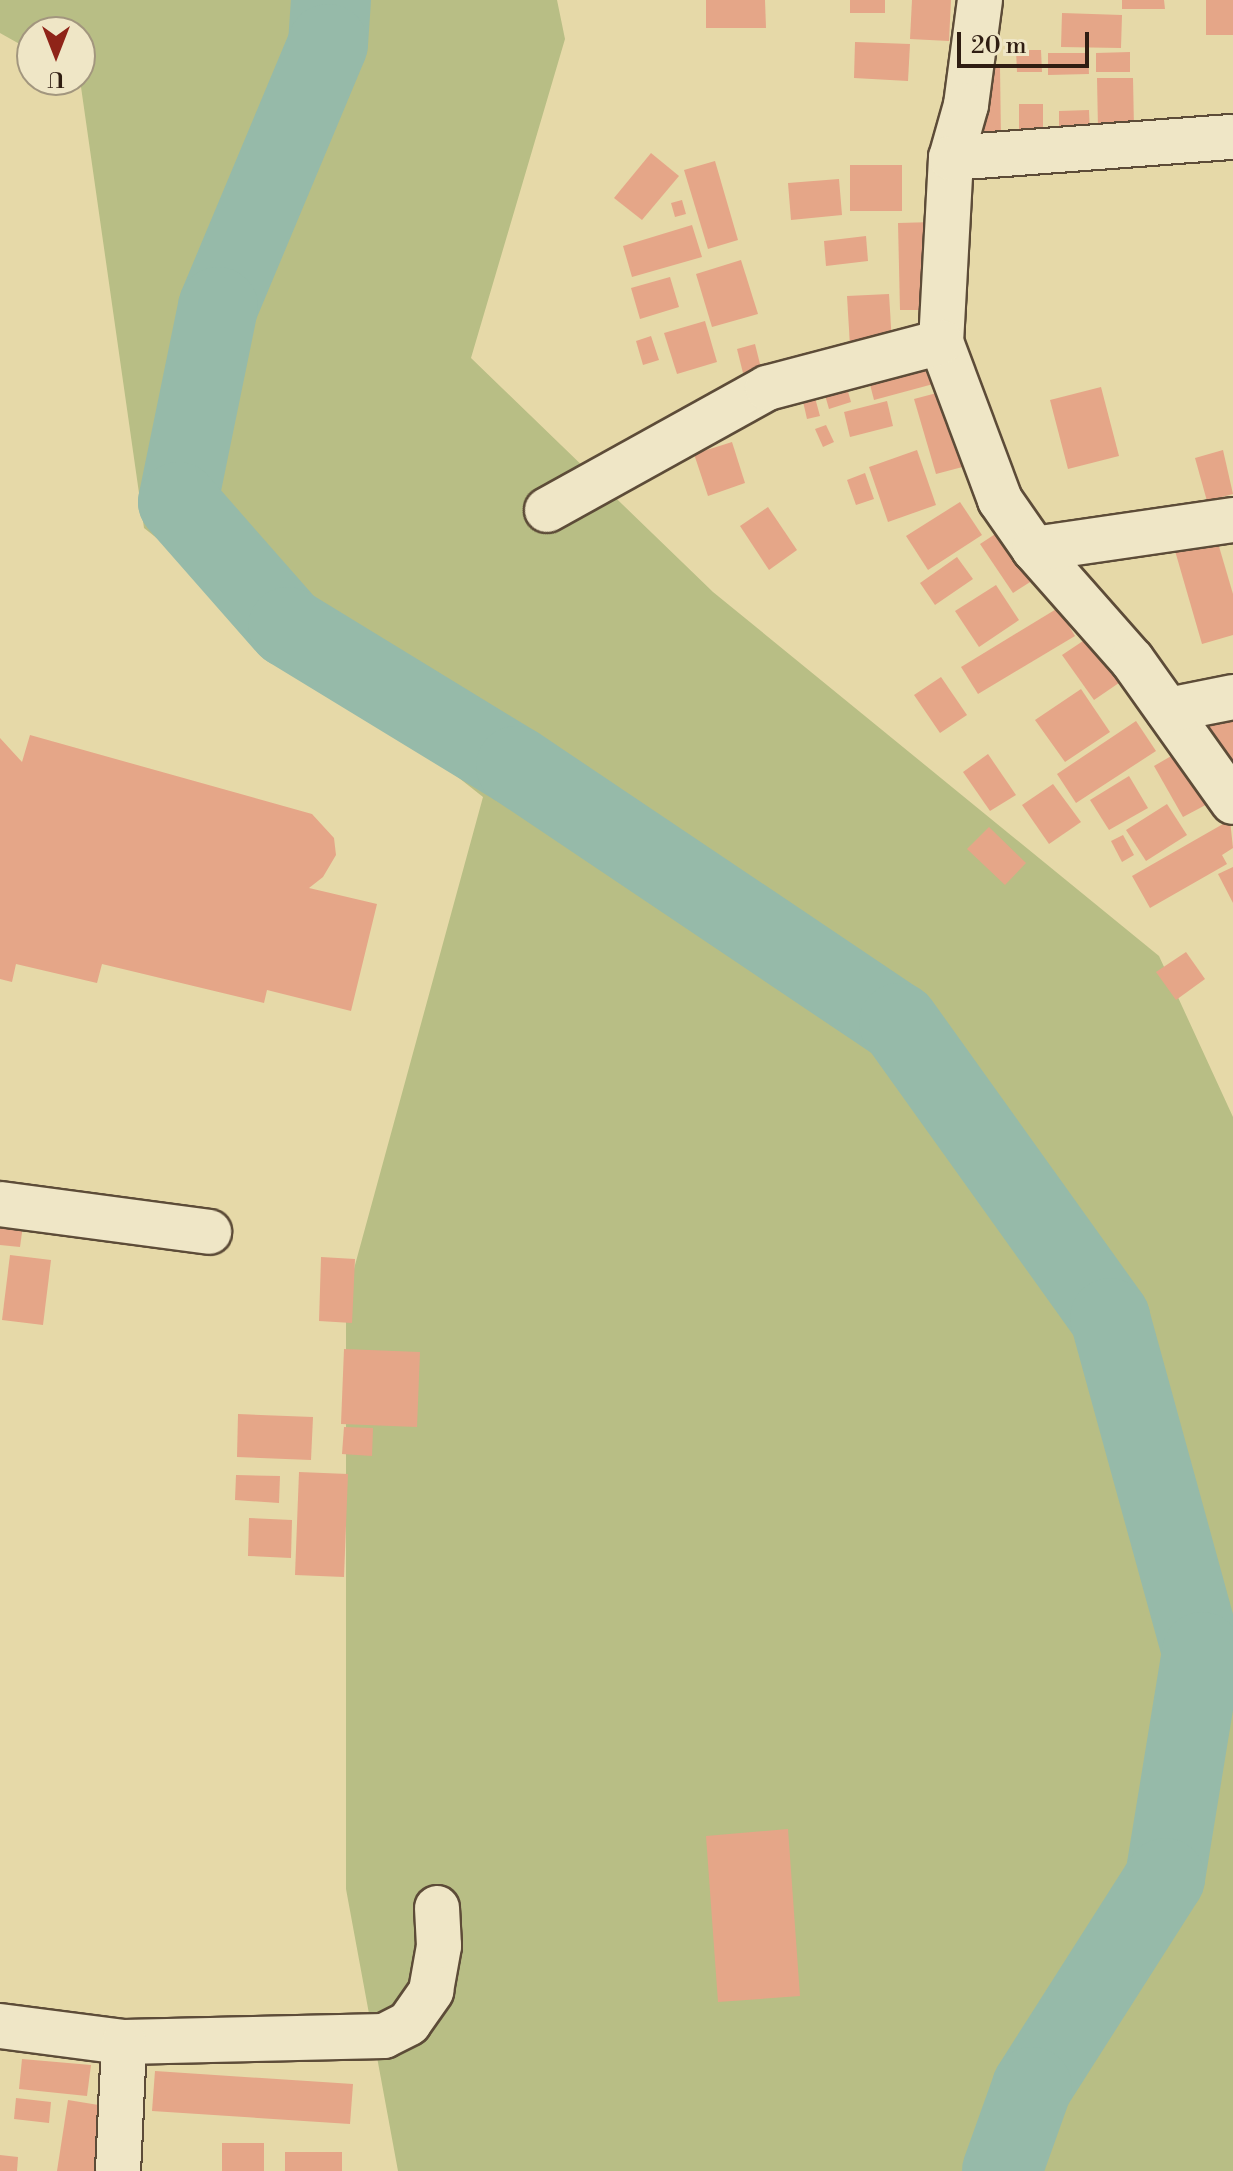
<!DOCTYPE html>
<style>
body{margin:0}
#map{position:relative;width:1233px;height:2171px;overflow:hidden;background:#e6d9a8;font-family:"Libre Bodoni",serif}
div>[style]{position:absolute}
[style*='--x']{left:calc(var(--x)*1px);top:calc(var(--y)*1px);width:calc(var(--w)*1px);rotate:calc(var(--a)*1deg)}
.green>*{inset:0;background:#b8be85}
.river>*{height:80px;margin:-40px;padding:0 40px;transform-origin:40px;border-radius:40px;background:#96baa9}
.building>*{inset:0;background:#e5a688}
.roads{filter:drop-shadow(2px 0 #5d4c38) drop-shadow(-2px 0 #5d4c38) drop-shadow(0 2px #5d4c38) drop-shadow(0 -2px #5d4c38)}
.minor>*{height:44px;margin:-22px;padding:0 22px;transform-origin:22px;border-radius:22px;background:#efe6c6}
span{translate:-50% -50%;white-space:nowrap;text-align:center;line-height:1.15;-webkit-text-stroke:8px #efe6c6;paint-order:stroke}
.north{position:absolute;left:16px;top:16px;width:80px;height:80px;box-sizing:border-box;background:#efe6c6;border:2px solid #a2967e;border-radius:50%;rotate:180deg;font-size:22px;font-weight:700;line-height:32px;text-align:center;color:#2f1d12}
.north::after{content:'';display:block;margin:auto;width:28px;height:36px;background:#8f2418;clip-path:polygon(50% 0,100% 100%,50% 72%,0 100%)}
.scale{position:absolute;left:957px;top:32px;width:132px;height:36px;box-sizing:border-box;border:4px solid #2f1d12;border-top:0;padding-left:10px;font-size:24px;line-height:28px;white-space:nowrap;color:#2f1d12;-webkit-text-stroke:6px #efe6c6;paint-order:stroke}
</style>
<div id="map">
<div class="green">
<i style="clip-path:polygon(0 0,557px 0,565px 39px,471px 358px,713px 592px,1159px 956px,1233px 1117px,1233px 2171px,398px 2171px,346px 1889px,346px 1298px,483px 797px,144px 528px,80px 80px,80px 32px,32px 32px,32px 51px,0 33px)"></i>
</div>
<div class="river">
<i style="--x:331;--y:0;--w:44;--a:93.9"></i>
<i style="--x:328;--y:44;--w:285;--a:112.7"></i>
<i style="--x:218;--y:307;--w:199;--a:101.6"></i>
<i style="--x:178;--y:502;--w:167;--a:48.7"></i>
<i style="--x:288;--y:627;--w:267;--a:31.4"></i>
<i style="--x:516;--y:766;--w:461;--a:33.9"></i>
<i style="--x:899;--y:1023;--w:363;--a:54.4"></i>
<i style="--x:1110;--y:1318;--w:346;--a:74.6"></i>
<i style="--x:1202;--y:1652;--w:229;--a:99.3"></i>
<i style="--x:1165;--y:1878;--w:248;--a:122.5"></i>
<i style="--x:1032;--y:2087;--w:89;--a:109.7"></i>
</div>
<div class="building">
<i style="clip-path:polygon(706px 0,765px 0,766px 28px,706px 28px)"></i>
<i style="clip-path:polygon(850px 0,885px 0,885px 13px,850px 13px)"></i>
<i style="clip-path:polygon(912px 0,951px 0,949px 41px,910px 39px)"></i>
<i style="clip-path:polygon(1122px 0,1164px 0,1165px 9px,1122px 9px)"></i>
<i style="clip-path:polygon(1206px 0,1233px 0,1233px 35px,1206px 35px)"></i>
<i style="clip-path:polygon(1062px 13px,1122px 15px,1121px 48px,1061px 47px)"></i>
<i style="clip-path:polygon(855px 42px,910px 44px,908px 81px,854px 78px)"></i>
<i style="clip-path:polygon(1016px 50px,1041px 50px,1042px 72px,1017px 72px)"></i>
<i style="clip-path:polygon(1130px 52px,1130px 72px,1096px 72px,1096px 53px)"></i>
<i style="clip-path:polygon(1048px 53px,1088px 53px,1089px 74px,1048px 75px)"></i>
<i style="clip-path:polygon(976px 67px,1000px 67px,1001px 139px,977px 140px)"></i>
<i style="clip-path:polygon(1097px 78px,1133px 78px,1134px 129px,1098px 129px)"></i>
<i style="clip-path:polygon(1019px 104px,1043px 104px,1043px 139px,1019px 139px)"></i>
<i style="clip-path:polygon(1089px 110px,1090px 136px,1059px 137px,1059px 111px)"></i>
<i style="clip-path:polygon(651px 153px,679px 176px,642px 220px,614px 198px)"></i>
<i style="clip-path:polygon(715px 161px,738px 240px,708px 249px,684px 170px)"></i>
<i style="clip-path:polygon(850px 165px,902px 165px,902px 211px,850px 211px)"></i>
<i style="clip-path:polygon(839px 179px,842px 215px,791px 220px,788px 183px)"></i>
<i style="clip-path:polygon(682px 200px,686px 214px,675px 217px,671px 203px)"></i>
<i style="clip-path:polygon(934px 222px,936px 310px,900px 310px,898px 223px)"></i>
<i style="clip-path:polygon(692px 225px,702px 257px,632px 277px,623px 246px)"></i>
<i style="clip-path:polygon(866px 236px,868px 261px,826px 266px,824px 241px)"></i>
<i style="clip-path:polygon(741px 260px,758px 314px,712px 327px,696px 274px)"></i>
<i style="clip-path:polygon(670px 277px,679px 307px,640px 319px,631px 288px)"></i>
<i style="clip-path:polygon(889px 294px,892px 343px,850px 346px,847px 296px)"></i>
<i style="clip-path:polygon(705px 321px,717px 362px,677px 374px,664px 333px)"></i>
<i style="clip-path:polygon(651px 336px,659px 360px,643px 365px,636px 341px)"></i>
<i style="clip-path:polygon(755px 344px,761px 368px,743px 373px,737px 349px)"></i>
<i style="clip-path:polygon(929px 353px,937px 383px,874px 400px,866px 369px)"></i>
<i style="clip-path:polygon(845px 381px,851px 402px,829px 409px,823px 388px)"></i>
<i style="clip-path:polygon(1101px 387px,1119px 456px,1068px 469px,1050px 400px)"></i>
<i style="clip-path:polygon(948px 390px,970px 465px,936px 474px,914px 399px)"></i>
<i style="clip-path:polygon(814px 394px,820px 416px,807px 419px,802px 397px)"></i>
<i style="clip-path:polygon(887px 401px,893px 426px,850px 437px,844px 412px)"></i>
<i style="clip-path:polygon(826px 425px,834px 442px,823px 447px,815px 429px)"></i>
<i style="clip-path:polygon(732px 442px,745px 483px,708px 496px,694px 454px)"></i>
<i style="clip-path:polygon(917px 450px,936px 505px,888px 522px,869px 467px)"></i>
<i style="clip-path:polygon(1223px 450px,1233px 494px,1207px 501px,1195px 458px)"></i>
<i style="clip-path:polygon(865px 473px,874px 499px,856px 505px,847px 480px)"></i>
<i style="clip-path:polygon(960px 502px,982px 535px,928px 570px,906px 536px)"></i>
<i style="clip-path:polygon(768px 507px,797px 550px,769px 570px,740px 526px)"></i>
<i style="clip-path:polygon(1213px 526px,1233px 594px,1233px 635px,1202px 644px,1171px 537px)"></i>
<i style="clip-path:polygon(1006px 527px,1038px 577px,1013px 593px,980px 544px)"></i>
<i style="clip-path:polygon(957px 557px,973px 579px,935px 605px,920px 583px)"></i>
<i style="clip-path:polygon(996px 585px,1019px 620px,979px 647px,955px 611px)"></i>
<i style="clip-path:polygon(1058px 608px,1075px 636px,978px 694px,961px 667px)"></i>
<i style="clip-path:polygon(1101px 629px,1132px 674px,1094px 700px,1062px 655px)"></i>
<i style="clip-path:polygon(941px 677px,967px 715px,940px 733px,914px 695px)"></i>
<i style="clip-path:polygon(1081px 689px,1110px 732px,1065px 762px,1035px 720px)"></i>
<i style="clip-path:polygon(1233px 709px,1233px 762px,1226px 765px,1206px 722px)"></i>
<i style="clip-path:polygon(1136px 721px,1156px 751px,1076px 803px,1057px 774px)"></i>
<i style="clip-path:polygon(30px 735px,312px 814px,334px 838px,336px 855px,323px 877px,309px 888px,377px 904px,351px 1011px,267px 990px,264px 1003px,102px 964px,97px 983px,16px 964px,12px 982px,0 979px,0 738px,22px 762px)"></i>
<i style="clip-path:polygon(1185px 748px,1215px 800px,1183px 817px,1154px 766px)"></i>
<i style="clip-path:polygon(988px 754px,1016px 795px,990px 811px,963px 772px)"></i>
<i style="clip-path:polygon(1129px 776px,1148px 808px,1109px 830px,1090px 800px)"></i>
<i style="clip-path:polygon(1053px 784px,1081px 822px,1049px 844px,1022px 805px)"></i>
<i style="clip-path:polygon(1167px 804px,1187px 835px,1146px 861px,1126px 830px)"></i>
<i style="clip-path:polygon(1230px 820px,1233px 848px,1222px 855px,1227px 864px,1150px 908px,1132px 876px)"></i>
<i style="clip-path:polygon(989px 827px,1026px 863px,1005px 885px,967px 849px)"></i>
<i style="clip-path:polygon(1123px 835px,1134px 855px,1122px 862px,1111px 841px)"></i>
<i style="clip-path:polygon(1233px 867px,1233px 903px,1218px 874px)"></i>
<i style="clip-path:polygon(1186px 952px,1205px 979px,1176px 1000px,1156px 972px)"></i>
<i style="clip-path:polygon(0 1215px,24px 1218px,20px 1247px,0 1245px)"></i>
<i style="clip-path:polygon(10px 1255px,51px 1260px,43px 1325px,2px 1320px)"></i>
<i style="clip-path:polygon(321px 1257px,355px 1259px,352px 1323px,319px 1321px)"></i>
<i style="clip-path:polygon(344px 1349px,420px 1352px,417px 1427px,341px 1424px)"></i>
<i style="clip-path:polygon(238px 1414px,313px 1417px,311px 1460px,237px 1457px)"></i>
<i style="clip-path:polygon(344px 1427px,373px 1428px,372px 1456px,342px 1454px)"></i>
<i style="clip-path:polygon(299px 1472px,348px 1474px,344px 1577px,295px 1575px)"></i>
<i style="clip-path:polygon(236px 1475px,280px 1476px,279px 1503px,235px 1500px)"></i>
<i style="clip-path:polygon(249px 1518px,292px 1520px,291px 1558px,248px 1556px)"></i>
<i style="clip-path:polygon(788px 1829px,800px 1996px,718px 2002px,706px 1836px)"></i>
<i style="clip-path:polygon(22px 2059px,91px 2065px,87px 2096px,19px 2089px)"></i>
<i style="clip-path:polygon(155px 2071px,353px 2084px,350px 2124px,152px 2111px)"></i>
<i style="clip-path:polygon(16px 2098px,51px 2102px,49px 2123px,14px 2119px)"></i>
<i style="clip-path:polygon(68px 2100px,117px 2108px,107px 2171px,57px 2171px)"></i>
<i style="clip-path:polygon(222px 2143px,264px 2143px,264px 2171px,222px 2171px)"></i>
<i style="clip-path:polygon(285px 2152px,342px 2152px,342px 2171px,285px 2171px)"></i>
<i style="clip-path:polygon(0 2155px,18px 2157px,17px 2171px,0 2171px)"></i>
</div>
<div class="roads">
<div class="minor">
<i style="--x:980;--y:0;--w:106;--a:97.6"></i>
<i style="--x:966;--y:105;--w:55;--a:105.8"></i>
<i style="--x:951;--y:158;--w:184;--a:93.1"></i>
<i style="--x:941;--y:342;--w:169;--a:69.5"></i>
<i style="--x:1000;--y:500;--w:60;--a:55.2"></i>
<i style="--x:1034;--y:549;--w:148;--a:48.6"></i>
<i style="--x:1132;--y:660;--w:174;--a:54.6"></i>
<i style="--x:951;--y:158;--w:283;--a:-4.3"></i>
<i style="--x:547;--y:510;--w:252;--a:-29"></i>
<i style="--x:767;--y:388;--w:180;--a:-14.8"></i>
<i style="--x:1034;--y:549;--w:201;--a:-8.3"></i>
<i style="--x:1168;--y:710;--w:66;--a:-11.3"></i>
<i style="--x:0;--y:1204;--w:211;--a:7.6"></i>
<i style="--x:0;--y:2026;--w:125;--a:7.4"></i>
<i style="--x:124;--y:2042;--w:260;--a:-1.3"></i>
<i style="--x:384;--y:2036;--w:28;--a:-27"></i>
<i style="--x:409;--y:2023;--w:39;--a:-55"></i>
<i style="--x:431;--y:1991;--w:46;--a:-79.9"></i>
<i style="--x:439;--y:1946;--w:38;--a:-93"></i>
<i style="--x:118;--y:2171;--w:129;--a:-87.3"></i>
</div>
</div>
<div class="north">U</div>
<div class="scale">20 m</div>
</div>
